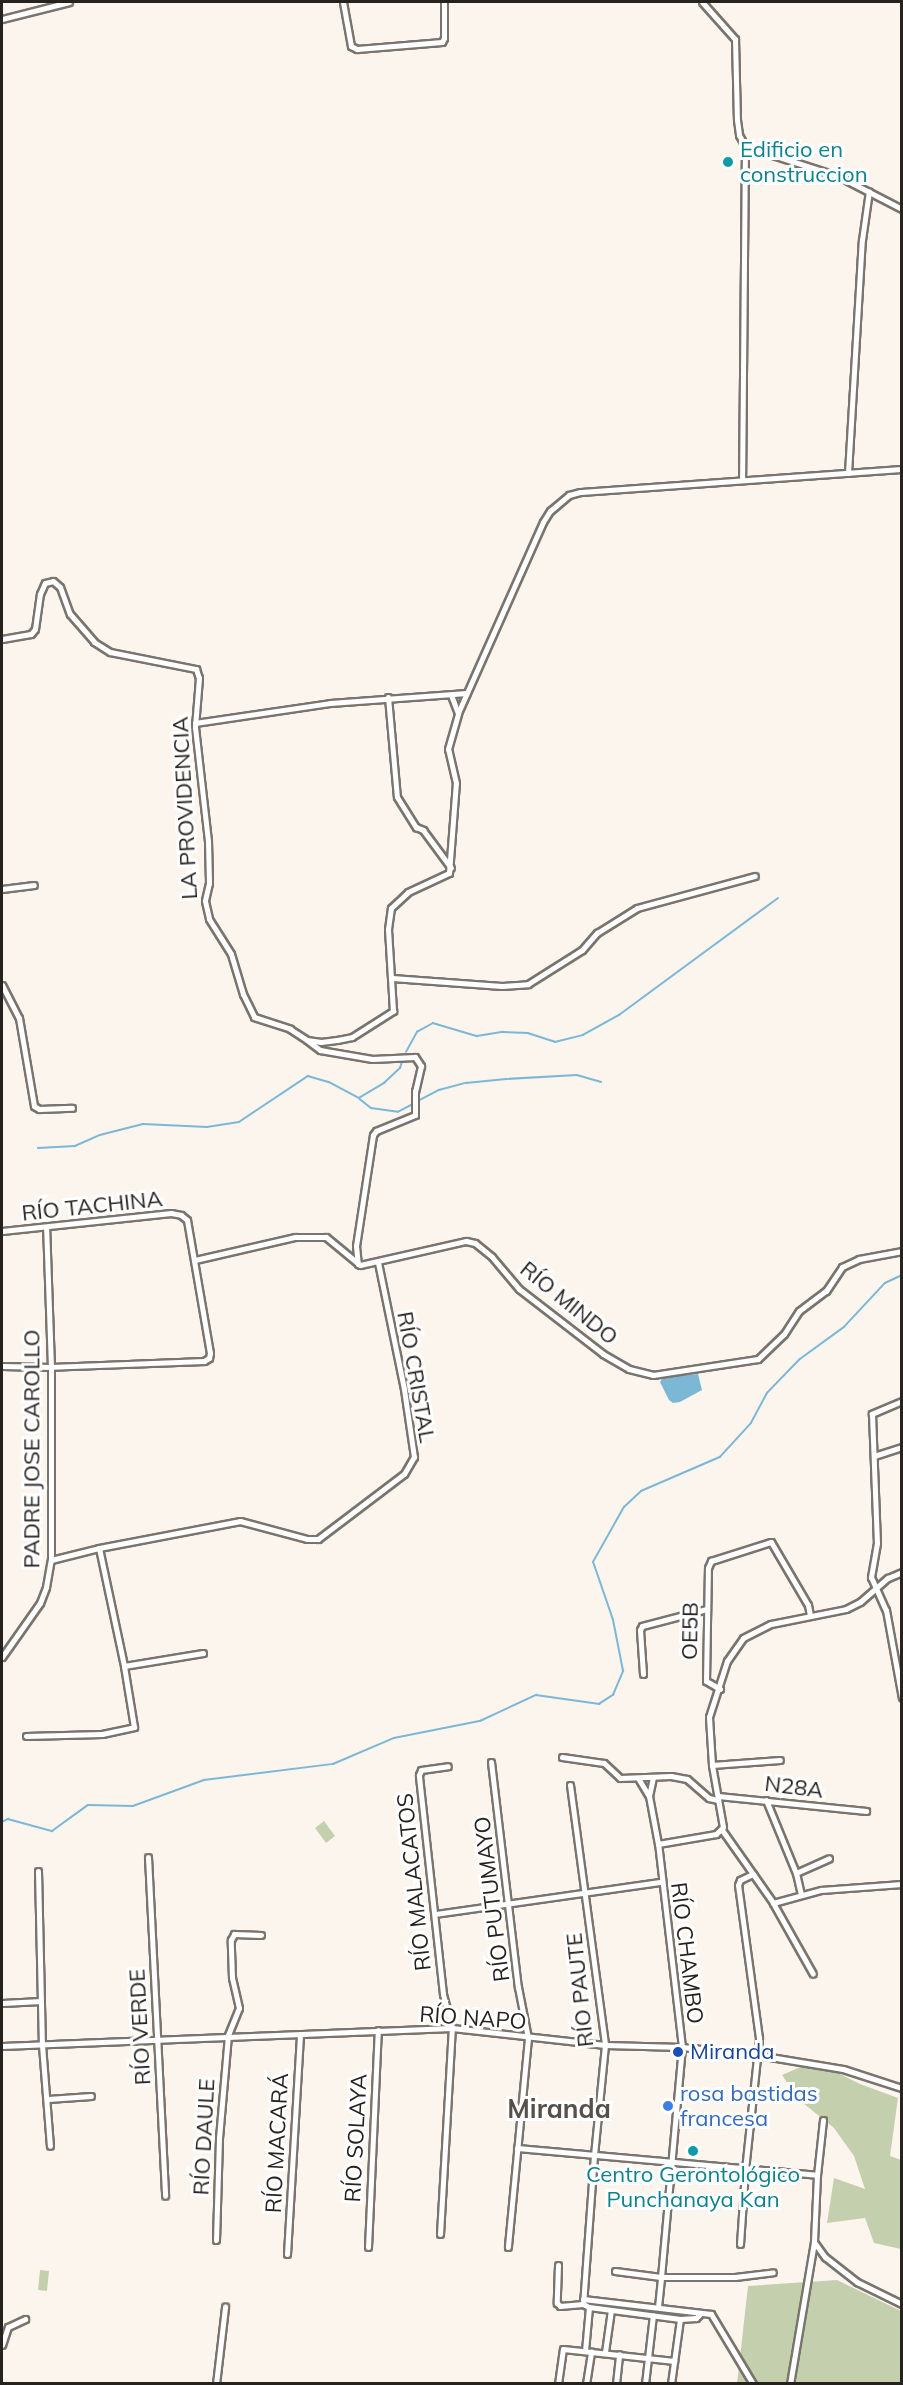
<!DOCTYPE html>
<meta charset="utf-8">
<style>
body{margin:0}
#map{position:relative;width:903px;height:2385px;overflow:hidden;background:#fcf5ee;font-family:Mulish,sans-serif}
div>[style]{position:absolute}
[style*='--x']{left:calc(var(--x)*1px);top:calc(var(--y)*1px);width:calc(var(--w)*1px);rotate:calc(var(--a)*1deg)}
.green>*{inset:0;background:#c4d0ad}
.water>*{inset:0;background:#7cb7d6}
.stream>*{height:1.5px;margin:-0.75px;padding:0 0.75px;transform-origin:0.75px;border-radius:0.75px;background:#7cb7d6}
.roads{filter:drop-shadow(2px 0 #79746d) drop-shadow(-2px 0 #79746d) drop-shadow(0 2px #79746d) drop-shadow(0 -2px #79746d)}
.minor>*{height:5px;margin:-2.5px;padding:0 2.5px;transform-origin:2.5px;border-radius:2.5px;background:#fff}
.dots>*{width:16px;height:16px;translate:-50% -50%;box-sizing:border-box;border:3px solid #fff;border-radius:50%}
span{translate:-50% -50%;white-space:nowrap;text-align:center;line-height:1.15;-webkit-text-stroke:6px #fff;paint-order:stroke}
.culture-label{font-size:22px;color:#0d838f}
.left{translate:0 -50%;text-align:left}
.street-label{font-size:22px;color:#252220}
.transit-label{font-size:22px;color:#164399}
.shop-label{font-size:22px;color:#366cbe}
.quarter-label{font-size:26px;color:#555049;font-weight:700}
.frame{position:absolute;inset:0;border:3px solid #252220;pointer-events:none}
</style>
<div id="map">
<div class="green">
<i style="clip-path:polygon(324px 1821px,335px 1836px,326px 1843px,315px 1828px)"></i>
<i style="clip-path:polygon(814px 2061px,860px 2084px,898px 2098px,890px 2156px,901px 2160px,901px 2249px,874px 2243px,865px 2218px,827px 2223px,834px 2178px,865px 2189px,854px 2156px,834px 2128px,798px 2099px,782px 2075px)"></i>
<i style="clip-path:polygon(40px 2270px,49px 2271px,47px 2291px,38px 2290px)"></i>
<i style="clip-path:polygon(837px 2280px,901px 2311px,901px 2383px,737px 2384px,748px 2286px)"></i>
</div>
<div class="water">
<i style="clip-path:polygon(698px 1374px,702px 1390px,680px 1402px,673px 1403px,669px 1400px,660px 1382px,663px 1377px)"></i>
</div>
<div class="stream">
<i style="--x:406;--y:1052;--w:23;--a:-61"></i>
<i style="--x:417;--y:1032;--w:18;--a:-29"></i>
<i style="--x:433;--y:1023;--w:46;--a:16.5"></i>
<i style="--x:477;--y:1036;--w:26;--a:-9"></i>
<i style="--x:503;--y:1032;--w:25;--a:2"></i>
<i style="--x:528;--y:1033;--w:28;--a:18"></i>
<i style="--x:555;--y:1042;--w:29;--a:-14"></i>
<i style="--x:583;--y:1035;--w:41;--a:-29.1"></i>
<i style="--x:619;--y:1015;--w:197;--a:-36.3"></i>
<i style="--x:360;--y:1099;--w:14;--a:39"></i>
<i style="--x:371;--y:1108;--w:27;--a:8"></i>
<i style="--x:398;--y:1112;--w:15;--a:-28"></i>
<i style="--x:420;--y:1100;--w:21;--a:-28"></i>
<i style="--x:439;--y:1090;--w:28;--a:-15"></i>
<i style="--x:466;--y:1083;--w:40;--a:-5.7"></i>
<i style="--x:506;--y:1079;--w:71;--a:-3.2"></i>
<i style="--x:577;--y:1075;--w:25;--a:16"></i>
<i style="--x:38;--y:1148;--w:37;--a:-3"></i>
<i style="--x:75;--y:1146;--w:27;--a:-24"></i>
<i style="--x:100;--y:1135;--w:44;--a:-14.3"></i>
<i style="--x:143;--y:1124;--w:64;--a:2.7"></i>
<i style="--x:207;--y:1127;--w:32;--a:-9"></i>
<i style="--x:239;--y:1122;--w:83;--a:-33.7"></i>
<i style="--x:308;--y:1076;--w:22;--a:16"></i>
<i style="--x:329;--y:1082;--w:34;--a:28"></i>
<i style="--x:359;--y:1098;--w:29;--a:-31"></i>
<i style="--x:384;--y:1083;--w:22;--a:-43"></i>
<i style="--x:400;--y:1068;--w:6;--a:-72"></i>
<i style="--x:2;--y:1822;--w:7;--a:-27"></i>
<i style="--x:8;--y:1819;--w:46;--a:15.3"></i>
<i style="--x:52;--y:1831;--w:44;--a:-35.8"></i>
<i style="--x:88;--y:1805;--w:45;--a:1.3"></i>
<i style="--x:133;--y:1806;--w:76;--a:-20.1"></i>
<i style="--x:204;--y:1780;--w:130;--a:-7.1"></i>
<i style="--x:333;--y:1764;--w:66;--a:-23.1"></i>
<i style="--x:394;--y:1738;--w:88;--a:-11.2"></i>
<i style="--x:480;--y:1721;--w:62;--a:-24.9"></i>
<i style="--x:536;--y:1695;--w:64;--a:8.1"></i>
<i style="--x:599;--y:1704;--w:17;--a:-33"></i>
<i style="--x:613;--y:1695;--w:26;--a:-67"></i>
<i style="--x:623;--y:1671;--w:52;--a:-101.1"></i>
<i style="--x:613;--y:1620;--w:61;--a:-109"></i>
<i style="--x:593;--y:1562;--w:63;--a:-60.6"></i>
<i style="--x:624;--y:1507;--w:23;--a:-43"></i>
<i style="--x:641;--y:1491;--w:86;--a:-23.3"></i>
<i style="--x:720;--y:1457;--w:46;--a:-47.6"></i>
<i style="--x:751;--y:1423;--w:34;--a:-62"></i>
<i style="--x:767;--y:1393;--w:47;--a:-45.9"></i>
<i style="--x:800;--y:1359;--w:54;--a:-36"></i>
<i style="--x:844;--y:1327;--w:60;--a:-47"></i>
<i style="--x:885;--y:1283;--w:19;--a:-25"></i>
</div>
<div class="roads">
<div class="minor">
<i style="--x:343;--y:2;--w:45;--a:79.7"></i>
<i style="--x:351;--y:46;--w:7;--a:27"></i>
<i style="--x:357;--y:49;--w:85;--a:-4.7"></i>
<i style="--x:442;--y:42;--w:4;--a:-63"></i>
<i style="--x:444;--y:38;--w:36;--a:-90"></i>
<i style="--x:702;--y:2;--w:50;--a:48.3"></i>
<i style="--x:735;--y:39;--w:81;--a:88.6"></i>
<i style="--x:737;--y:120;--w:15;--a:82"></i>
<i style="--x:739;--y:135;--w:13;--a:61"></i>
<i style="--x:745;--y:146;--w:334;--a:90.5"></i>
<i style="--x:2;--y:19;--w:69;--a:-14.2"></i>
<i style="--x:745;--y:146;--w:98;--a:17.9"></i>
<i style="--x:838;--y:176;--w:72;--a:27.3"></i>
<i style="--x:848;--y:473;--w:233;--a:-86.6"></i>
<i style="--x:862;--y:240;--w:49;--a:-81.9"></i>
<i style="--x:2;--y:639;--w:29;--a:-10"></i>
<i style="--x:31;--y:634;--w:6;--a:-51"></i>
<i style="--x:35;--y:629;--w:35;--a:-82"></i>
<i style="--x:40;--y:594;--w:12;--a:-66"></i>
<i style="--x:45;--y:583;--w:8;--a:-14"></i>
<i style="--x:53;--y:581;--w:9;--a:41"></i>
<i style="--x:60;--y:587;--w:29;--a:70"></i>
<i style="--x:70;--y:614;--w:37;--a:49"></i>
<i style="--x:94;--y:642;--w:19;--a:32"></i>
<i style="--x:110;--y:652;--w:88;--a:11.2"></i>
<i style="--x:196;--y:669;--w:9;--a:72"></i>
<i style="--x:199;--y:678;--w:49;--a:94.7"></i>
<i style="--x:195;--y:727;--w:115;--a:83.5"></i>
<i style="--x:208;--y:841;--w:42;--a:88.6"></i>
<i style="--x:209;--y:883;--w:18;--a:103"></i>
<i style="--x:205;--y:901;--w:18;--a:77"></i>
<i style="--x:209;--y:919;--w:41;--a:57.8"></i>
<i style="--x:231;--y:954;--w:42;--a:73.3"></i>
<i style="--x:243;--y:994;--w:25;--a:64"></i>
<i style="--x:254;--y:1017;--w:38;--a:18"></i>
<i style="--x:290;--y:1029;--w:20;--a:33"></i>
<i style="--x:307;--y:1040;--w:14;--a:8"></i>
<i style="--x:321;--y:1042;--w:16;--a:-7"></i>
<i style="--x:337;--y:1040;--w:15;--a:-11"></i>
<i style="--x:352;--y:1037;--w:49;--a:-32.4"></i>
<i style="--x:393;--y:1011;--w:82;--a:-93.5"></i>
<i style="--x:388;--y:929;--w:21;--a:-82"></i>
<i style="--x:391;--y:908;--w:23;--a:-43"></i>
<i style="--x:408;--y:892;--w:45;--a:-24.9"></i>
<i style="--x:449;--y:873;--w:90;--a:-85.6"></i>
<i style="--x:456;--y:783;--w:35;--a:-103"></i>
<i style="--x:448;--y:749;--w:37;--a:-74"></i>
<i style="--x:458;--y:713;--w:209;--a:-66"></i>
<i style="--x:543;--y:522;--w:13;--a:-58"></i>
<i style="--x:550;--y:511;--w:25;--a:-40"></i>
<i style="--x:569;--y:495;--w:11;--a:-15"></i>
<i style="--x:580;--y:492;--w:323;--a:-4.1"></i>
<i style="--x:451;--y:695;--w:19;--a:69"></i>
<i style="--x:388;--y:697;--w:100;--a:84.9"></i>
<i style="--x:397;--y:797;--w:36;--a:58"></i>
<i style="--x:416;--y:827;--w:8;--a:23"></i>
<i style="--x:423;--y:830;--w:47;--a:53.6"></i>
<i style="--x:195;--y:723;--w:136;--a:-8.4"></i>
<i style="--x:330;--y:703;--w:137;--a:-4.2"></i>
<i style="--x:2;--y:889;--w:32;--a:-7"></i>
<i style="--x:392;--y:978;--w:110;--a:4.2"></i>
<i style="--x:502;--y:986;--w:26;--a:-4"></i>
<i style="--x:528;--y:984;--w:64;--a:-32.2"></i>
<i style="--x:582;--y:950;--w:23;--a:-49"></i>
<i style="--x:597;--y:933;--w:47;--a:-32"></i>
<i style="--x:637;--y:908;--w:122;--a:-15.2"></i>
<i style="--x:2;--y:985;--w:37;--a:63"></i>
<i style="--x:19;--y:1018;--w:89;--a:80.3"></i>
<i style="--x:34;--y:1106;--w:6;--a:31"></i>
<i style="--x:39;--y:1109;--w:33;--a:-2"></i>
<i style="--x:308;--y:1041;--w:15;--a:37"></i>
<i style="--x:320;--y:1050;--w:53;--a:9.8"></i>
<i style="--x:372;--y:1059;--w:43;--a:-2.7"></i>
<i style="--x:415;--y:1057;--w:11;--a:56"></i>
<i style="--x:421;--y:1066;--w:26;--a:103"></i>
<i style="--x:415;--y:1091;--w:24;--a:90"></i>
<i style="--x:415;--y:1115;--w:42;--a:157.7"></i>
<i style="--x:376;--y:1131;--w:5;--a:127"></i>
<i style="--x:373;--y:1135;--w:112;--a:98.7"></i>
<i style="--x:356;--y:1246;--w:18;--a:84"></i>
<i style="--x:2;--y:1231;--w:170;--a:-6.1"></i>
<i style="--x:171;--y:1213;--w:10;--a:11"></i>
<i style="--x:181;--y:1215;--w:8;--a:40"></i>
<i style="--x:187;--y:1220;--w:135;--a:80.2"></i>
<i style="--x:210;--y:1353;--w:5;--a:101"></i>
<i style="--x:209;--y:1358;--w:6;--a:149"></i>
<i style="--x:204;--y:1361;--w:153;--a:177.8"></i>
<i style="--x:51;--y:1367;--w:49;--a:-178.8"></i>
<i style="--x:195;--y:1260;--w:103;--a:-13"></i>
<i style="--x:295;--y:1237;--w:31;--a:0"></i>
<i style="--x:326;--y:1237;--w:44;--a:39.5"></i>
<i style="--x:360;--y:1265;--w:109;--a:-12.8"></i>
<i style="--x:466;--y:1241;--w:9;--a:13"></i>
<i style="--x:475;--y:1243;--w:22;--a:39"></i>
<i style="--x:492;--y:1257;--w:42;--a:49.8"></i>
<i style="--x:519;--y:1289;--w:106;--a:37.7"></i>
<i style="--x:603;--y:1354;--w:30;--a:30"></i>
<i style="--x:629;--y:1369;--w:25;--a:14"></i>
<i style="--x:653;--y:1375;--w:106;--a:-8.7"></i>
<i style="--x:758;--y:1359;--w:36;--a:-44"></i>
<i style="--x:784;--y:1334;--w:27;--a:-57"></i>
<i style="--x:799;--y:1311;--w:34;--a:-37"></i>
<i style="--x:826;--y:1291;--w:29;--a:-56"></i>
<i style="--x:842;--y:1267;--w:19;--a:-25"></i>
<i style="--x:859;--y:1259;--w:44;--a:-10.5"></i>
<i style="--x:902;--y:1401;--w:33;--a:157"></i>
<i style="--x:872;--y:1414;--w:129;--a:87.8"></i>
<i style="--x:877;--y:1543;--w:35;--a:100"></i>
<i style="--x:871;--y:1577;--w:36;--a:66"></i>
<i style="--x:886;--y:1610;--w:89;--a:79.7"></i>
<i style="--x:874;--y:1456;--w:29;--a:-18"></i>
<i style="--x:99;--y:1548;--w:121;--a:78"></i>
<i style="--x:124;--y:1666;--w:80;--a:-9.3"></i>
<i style="--x:51;--y:1560;--w:49;--a:-14"></i>
<i style="--x:99;--y:1548;--w:144;--a:-10.8"></i>
<i style="--x:240;--y:1521;--w:69;--a:15"></i>
<i style="--x:307;--y:1539;--w:11;--a:0"></i>
<i style="--x:318;--y:1539;--w:108;--a:-37.1"></i>
<i style="--x:404;--y:1474;--w:20;--a:-60"></i>
<i style="--x:414;--y:1457;--w:69;--a:-98.4"></i>
<i style="--x:404;--y:1389;--w:130;--a:-101.6"></i>
<i style="--x:2;--y:1657;--w:66;--a:-54.9"></i>
<i style="--x:40;--y:1603;--w:17;--a:-69"></i>
<i style="--x:46;--y:1587;--w:27;--a:-80"></i>
<i style="--x:51;--y:1560;--w:193;--a:-90"></i>
<i style="--x:51;--y:1367;--w:140;--a:-92"></i>
<i style="--x:643;--y:1674;--w:44;--a:-93.9"></i>
<i style="--x:640;--y:1630;--w:4;--a:-63"></i>
<i style="--x:642;--y:1626;--w:67;--a:-14.7"></i>
<i style="--x:720;--y:1689;--w:16;--a:-150"></i>
<i style="--x:706;--y:1681;--w:113;--a:-89"></i>
<i style="--x:708;--y:1568;--w:8;--a:-67"></i>
<i style="--x:711;--y:1561;--w:63;--a:-17.6"></i>
<i style="--x:771;--y:1542;--w:73;--a:59.6"></i>
<i style="--x:808;--y:1605;--w:10;--a:79"></i>
<i style="--x:26;--y:1736;--w:76;--a:-1.5"></i>
<i style="--x:102;--y:1734;--w:33;--a:-12"></i>
<i style="--x:134;--y:1727;--w:62;--a:-99.3"></i>
<i style="--x:562;--y:1757;--w:42;--a:8.1"></i>
<i style="--x:604;--y:1763;--w:22;--a:43"></i>
<i style="--x:620;--y:1778;--w:51;--a:-2.2"></i>
<i style="--x:671;--y:1776;--w:16;--a:11"></i>
<i style="--x:687;--y:1779;--w:29;--a:41"></i>
<i style="--x:709;--y:1798;--w:8;--a:14"></i>
<i style="--x:491;--y:1762;--w:227;--a:83.2"></i>
<i style="--x:518;--y:1987;--w:52;--a:78.9"></i>
<i style="--x:528;--y:2038;--w:210;--a:95.5"></i>
<i style="--x:712;--y:1765;--w:68;--a:-4.2"></i>
<i style="--x:638;--y:1778;--w:21;--a:59"></i>
<i style="--x:570;--y:1785;--w:262;--a:82.3"></i>
<i style="--x:605;--y:2045;--w:111;--a:95.7"></i>
<i style="--x:594;--y:2155;--w:149;--a:94.2"></i>
<i style="--x:583;--y:2304;--w:7;--a:27"></i>
<i style="--x:589;--y:2307;--w:92;--a:7.5"></i>
<i style="--x:680;--y:2319;--w:66;--a:97.9"></i>
<i style="--x:718;--y:1796;--w:149;--a:5.8"></i>
<i style="--x:766;--y:1800;--w:79;--a:67.7"></i>
<i style="--x:796;--y:1873;--w:22;--a:77"></i>
<i style="--x:722;--y:1830;--w:54;--a:54.8"></i>
<i style="--x:658;--y:1844;--w:59;--a:-9.8"></i>
<i style="--x:716;--y:1834;--w:10;--a:-45"></i>
<i style="--x:723;--y:1827;--w:63;--a:-100.1"></i>
<i style="--x:712;--y:1765;--w:48;--a:-93.6"></i>
<i style="--x:709;--y:1717;--w:59;--a:-72.2"></i>
<i style="--x:727;--y:1661;--w:28;--a:-55"></i>
<i style="--x:743;--y:1638;--w:31;--a:-27"></i>
<i style="--x:771;--y:1624;--w:76;--a:-11.3"></i>
<i style="--x:846;--y:1609;--w:16;--a:-27"></i>
<i style="--x:860;--y:1602;--w:37;--a:-41"></i>
<i style="--x:888;--y:1578;--w:15;--a:-23"></i>
<i style="--x:148;--y:1857;--w:339;--a:87.1"></i>
<i style="--x:38;--y:1871;--w:174;--a:88.7"></i>
<i style="--x:42;--y:2045;--w:101;--a:85.5"></i>
<i style="--x:796;--y:1873;--w:36;--a:-24"></i>
<i style="--x:773;--y:1903;--w:81;--a:60.6"></i>
<i style="--x:435;--y:1914;--w:228;--a:-8.1"></i>
<i style="--x:2;--y:2003;--w:39;--a:-3"></i>
<i style="--x:2;--y:2046;--w:450;--a:-2.3"></i>
<i style="--x:452;--y:2028;--w:154;--a:6.3"></i>
<i style="--x:605;--y:2045;--w:77;--a:1.5"></i>
<i style="--x:682;--y:2047;--w:76;--a:6"></i>
<i style="--x:758;--y:2055;--w:86;--a:9.4"></i>
<i style="--x:843;--y:2069;--w:62;--a:17.9"></i>
<i style="--x:48;--y:2099;--w:43;--a:-4"></i>
<i style="--x:823;--y:2120;--w:55;--a:96.2"></i>
<i style="--x:817;--y:2175;--w:67;--a:92.6"></i>
<i style="--x:814;--y:2242;--w:19;--a:54"></i>
<i style="--x:825;--y:2257;--w:41;--a:38"></i>
<i style="--x:857;--y:2282;--w:50;--a:26.1"></i>
<i style="--x:517;--y:2148;--w:301;--a:5.1"></i>
<i style="--x:440;--y:2234;--w:206;--a:-86.7"></i>
<i style="--x:452;--y:2028;--w:35;--a:-105"></i>
<i style="--x:443;--y:1994;--w:220;--a:-96.3"></i>
<i style="--x:419;--y:1775;--w:5;--a:-68"></i>
<i style="--x:421;--y:1770;--w:27;--a:-8"></i>
<i style="--x:216;--y:2240;--w:102;--a:-88.3"></i>
<i style="--x:219;--y:2138;--w:103;--a:-85"></i>
<i style="--x:228;--y:2035;--w:29;--a:-68"></i>
<i style="--x:239;--y:2008;--w:31;--a:-103"></i>
<i style="--x:232;--y:1978;--w:38;--a:-92"></i>
<i style="--x:231;--y:1940;--w:7;--a:-63"></i>
<i style="--x:234;--y:1934;--w:27;--a:2"></i>
<i style="--x:740;--y:2244;--w:74;--a:-86.1"></i>
<i style="--x:745;--y:2170;--w:133;--a:-83.9"></i>
<i style="--x:759;--y:2038;--w:154;--a:-97.8"></i>
<i style="--x:738;--y:1885;--w:5;--a:-68"></i>
<i style="--x:740;--y:1880;--w:14;--a:-25"></i>
<i style="--x:753;--y:1874;--w:35;--a:55"></i>
<i style="--x:773;--y:1903;--w:50;--a:-15.2"></i>
<i style="--x:821;--y:1890;--w:81;--a:-4.2"></i>
<i style="--x:368;--y:2247;--w:217;--a:-87.4"></i>
<i style="--x:287;--y:2254;--w:220;--a:-86.6"></i>
<i style="--x:558;--y:2265;--w:38;--a:92"></i>
<i style="--x:557;--y:2303;--w:4;--a:45"></i>
<i style="--x:560;--y:2306;--w:23;--a:-5"></i>
<i style="--x:615;--y:2271;--w:46;--a:7.4"></i>
<i style="--x:661;--y:2277;--w:231;--a:-84.8"></i>
<i style="--x:682;--y:2047;--w:204;--a:-96.7"></i>
<i style="--x:658;--y:1844;--w:49;--a:-100.6"></i>
<i style="--x:649;--y:1796;--w:19;--a:-78"></i>
<i style="--x:583;--y:2299;--w:129;--a:6.7"></i>
<i style="--x:711;--y:2314;--w:82;--a:59"></i>
<i style="--x:658;--y:2307;--w:30;--a:-84"></i>
<i style="--x:661;--y:2277;--w:74;--a:0"></i>
<i style="--x:735;--y:2277;--w:38;--a:-7"></i>
<i style="--x:680;--y:2319;--w:16;--a:-4"></i>
<i style="--x:696;--y:2318;--w:7;--a:-45"></i>
<i style="--x:2;--y:2345;--w:19;--a:-72"></i>
<i style="--x:8;--y:2327;--w:19;--a:-25"></i>
<i style="--x:585;--y:2351;--w:44;--a:-84.8"></i>
<i style="--x:605;--y:2352;--w:42;--a:-81.9"></i>
<i style="--x:216;--y:2384;--w:78;--a:-83.3"></i>
<i style="--x:558;--y:2384;--w:35;--a:-82"></i>
<i style="--x:563;--y:2349;--w:112;--a:6.2"></i>
<i style="--x:586;--y:2384;--w:33;--a:-81"></i>
<i style="--x:616;--y:2384;--w:30;--a:-84"></i>
<i style="--x:645;--y:2384;--w:69;--a:-83.4"></i>
<i style="--x:790;--y:2384;--w:144;--a:-80.4"></i>
</div>
</div>
<div class="dots">
<i style="left:728px;top:162px;background:#0f9aa8"></i>
<i style="left:678px;top:2052px;background:#1a4fb4"></i>
<i style="left:668px;top:2106px;background:#3f7fe0"></i>
<i style="left:693px;top:2151px;background:#0f9aa8"></i>
</div>
<div class="culture-label">
<span class="left" style="left:740px;top:162px">Edificio en<br>construccion</span>
<span style="left:693px;top:2187px">Centro Gerontológico<br>Punchanaya Kan</span>
</div>
<div class="street-label">
<span style="left:185px;top:808px;rotate:-93deg">LA PROVIDENCIA</span>
<span style="left:92px;top:1206px;rotate:-6deg">RÍO TACHINA</span>
<span style="left:569px;top:1303px;rotate:39deg">RÍO MINDO</span>
<span style="left:416px;top:1377px;rotate:80deg">RÍO CRISTAL</span>
<span style="left:32px;top:1449px;rotate:-90deg">PADRE JOSE CAROLLO</span>
<span style="left:690px;top:1631px;rotate:-89deg">OE5B</span>
<span style="left:794px;top:1787px;rotate:7deg">N28A</span>
<span style="left:414px;top:1882px;rotate:-96deg">RÍO MALACATOS</span>
<span style="left:492px;top:1899px;rotate:-97deg">RÍO PUTUMAYO</span>
<span style="left:687px;top:1953px;rotate:83deg">RÍO CHAMBO</span>
<span style="left:580px;top:1990px;rotate:-96deg">RÍO PAUTE</span>
<span style="left:473px;top:2018px;rotate:4deg">RÍO NAPO</span>
<span style="left:140px;top:2027px;rotate:-93deg">RÍO VERDE</span>
<span style="left:204px;top:2137px;rotate:-87deg">RÍO DAULE</span>
<span style="left:356px;top:2138px;rotate:-87deg">RÍO SOLAYA</span>
<span style="left:277px;top:2143px;rotate:-87deg">RÍO MACARÁ</span>
</div>
<div class="transit-label">
<span class="left" style="left:690px;top:2052px">Miranda</span>
</div>
<div class="shop-label">
<span class="left" style="left:680px;top:2106px">rosa bastidas<br>francesa</span>
</div>
<div class="quarter-label">
<span style="left:559px;top:2109px">Miranda</span>
</div>
<div class="frame"></div>
</div>
